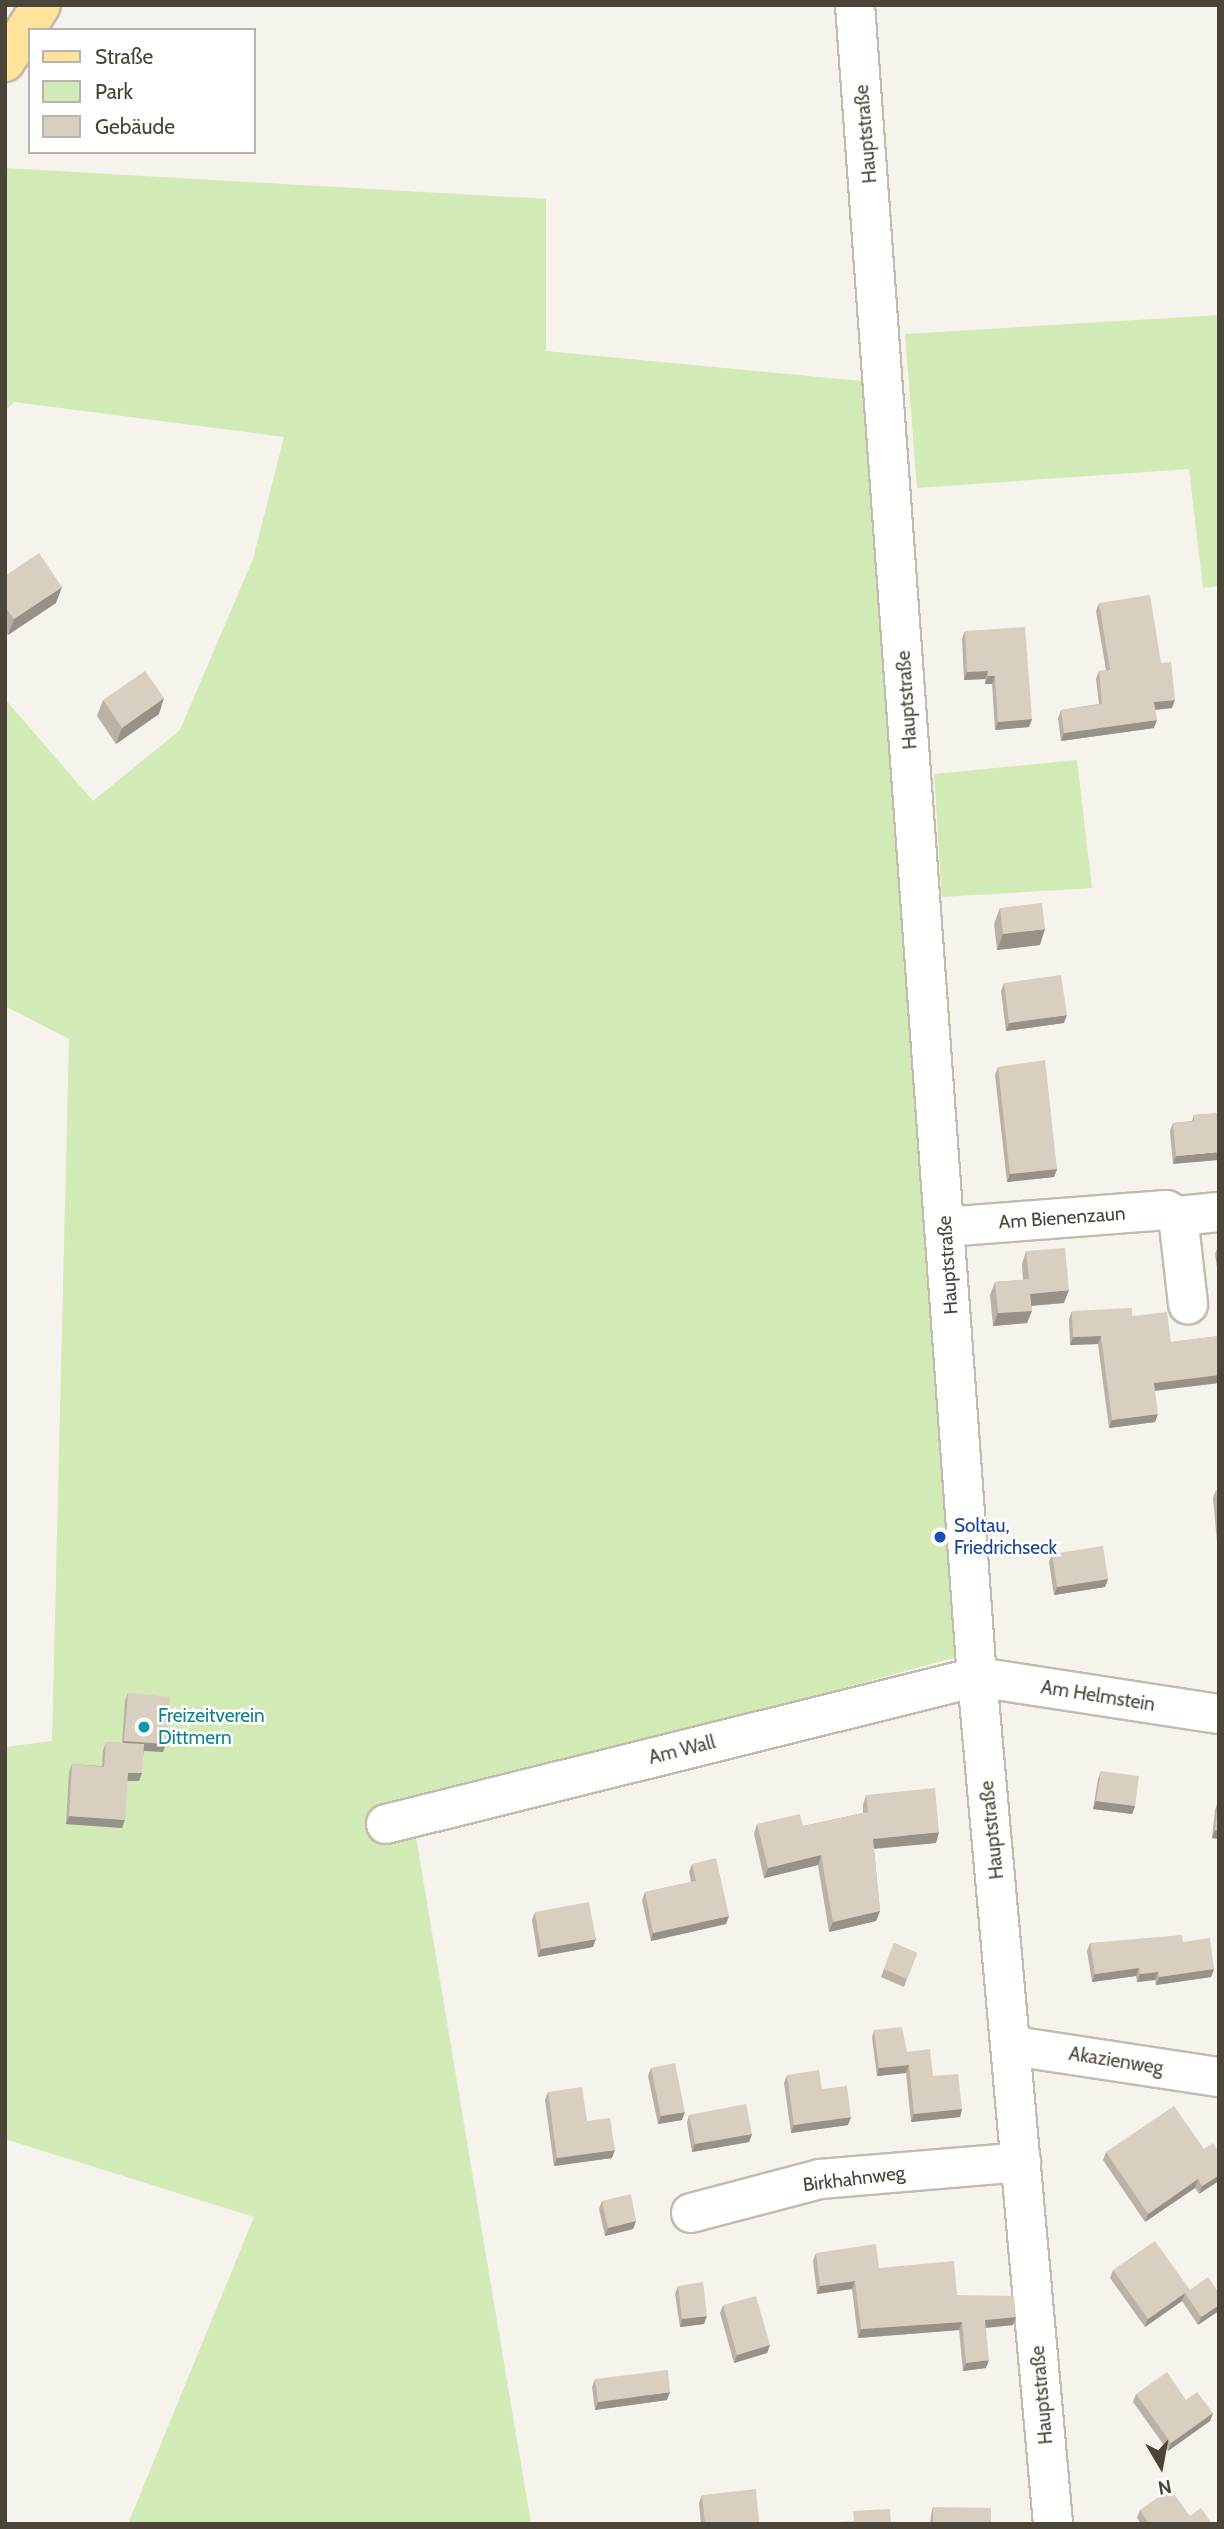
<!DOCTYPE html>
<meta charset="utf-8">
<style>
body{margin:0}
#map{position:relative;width:1224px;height:2529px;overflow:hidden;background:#f6f3ec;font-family:Cabin,sans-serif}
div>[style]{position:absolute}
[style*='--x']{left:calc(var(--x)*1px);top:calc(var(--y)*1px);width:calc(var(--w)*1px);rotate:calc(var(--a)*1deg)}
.green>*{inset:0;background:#d2eab5}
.roads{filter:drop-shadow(2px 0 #c2bbae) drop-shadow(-2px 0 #c2bbae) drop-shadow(0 2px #c2bbae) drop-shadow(0 -2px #c2bbae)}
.minor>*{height:38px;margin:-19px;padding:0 19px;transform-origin:19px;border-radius:19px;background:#fff}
.major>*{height:38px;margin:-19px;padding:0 19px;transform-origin:19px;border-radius:19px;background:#ffe39c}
.wall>*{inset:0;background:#bab2a6}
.shaded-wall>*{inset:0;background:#979187}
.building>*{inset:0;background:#d8cfc1}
.dots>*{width:19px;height:19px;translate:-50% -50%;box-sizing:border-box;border:4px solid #fff;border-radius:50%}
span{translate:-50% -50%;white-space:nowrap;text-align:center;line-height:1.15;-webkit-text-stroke:5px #fff;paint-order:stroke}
.street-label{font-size:19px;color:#4b4439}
.transit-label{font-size:19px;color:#164399}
.left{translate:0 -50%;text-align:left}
.culture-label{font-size:19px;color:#0d838f}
.frame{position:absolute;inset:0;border:7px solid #4b4439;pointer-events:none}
.legend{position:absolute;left:28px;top:28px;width:228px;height:126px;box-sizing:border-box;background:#fff;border:2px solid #b7b4b0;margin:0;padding:9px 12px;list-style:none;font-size:21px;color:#4b4439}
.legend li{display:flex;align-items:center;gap:14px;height:35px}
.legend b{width:35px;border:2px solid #b7b4b0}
.north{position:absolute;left:1126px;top:2431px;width:70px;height:70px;-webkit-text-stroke:5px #fff;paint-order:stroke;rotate:170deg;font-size:19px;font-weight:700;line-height:28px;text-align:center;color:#4b4439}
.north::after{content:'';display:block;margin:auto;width:24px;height:32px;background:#4b4439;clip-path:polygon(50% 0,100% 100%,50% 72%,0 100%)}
</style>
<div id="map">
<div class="green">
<i style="clip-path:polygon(5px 168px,546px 199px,546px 351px,871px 382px,960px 1656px,411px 1807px,531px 2524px,128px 2524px,254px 2217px,5px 2139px,5px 1747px,52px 1741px,69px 1039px,5px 1006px,5px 699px,93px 801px,180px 730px,253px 559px,284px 437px,14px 402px,5px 411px)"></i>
<i style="clip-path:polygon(1219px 315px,1219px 586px,1203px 588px,1189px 469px,917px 488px,905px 334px)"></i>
<i style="clip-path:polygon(1077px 760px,1092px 888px,942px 897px,934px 774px)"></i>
</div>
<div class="roads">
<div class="minor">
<i style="--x:855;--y:5;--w:1676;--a:85.83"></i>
<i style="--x:977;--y:1677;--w:850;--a:84.87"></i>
<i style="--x:1178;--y:1216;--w:89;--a:83.5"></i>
<i style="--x:945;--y:1227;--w:222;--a:-4.4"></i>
<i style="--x:1166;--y:1210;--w:13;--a:27"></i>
<i style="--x:1178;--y:1216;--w:41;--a:-5.6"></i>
<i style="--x:386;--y:1824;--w:609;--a:-13.97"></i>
<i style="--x:977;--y:1677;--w:245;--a:8.7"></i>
<i style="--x:1013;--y:2046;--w:208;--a:8.6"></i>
<i style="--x:691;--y:2213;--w:133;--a:-14.8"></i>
<i style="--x:820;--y:2179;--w:202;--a:-4.8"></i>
</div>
<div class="major">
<i style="--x:5;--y:62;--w:67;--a:-57.7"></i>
</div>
</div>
<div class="wall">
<i style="clip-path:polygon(5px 576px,56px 603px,8px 635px,5px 631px)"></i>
<i style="clip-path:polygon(1099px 603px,1161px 663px,1172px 708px,1155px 710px,1154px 728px,1061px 741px,1058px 718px,1061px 710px,1099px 704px,1096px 679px,1099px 671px,1106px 670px,1096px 611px)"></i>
<i style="clip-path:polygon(965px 631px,1032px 719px,1029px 727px,995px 730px,992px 684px,985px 684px,985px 679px,964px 680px,962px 639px)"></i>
<i style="clip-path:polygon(103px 700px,159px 714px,116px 744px,97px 716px)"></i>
<i style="clip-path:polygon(1000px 908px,1040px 945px,997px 950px,994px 924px)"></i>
<i style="clip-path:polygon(1004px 983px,1064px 1023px,1006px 1031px,1001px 991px)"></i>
<i style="clip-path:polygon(998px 1067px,1057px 1169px,1054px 1177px,1007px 1182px,995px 1075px)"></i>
<i style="clip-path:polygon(1219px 1113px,1173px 1164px,1170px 1131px,1173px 1123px,1192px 1121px,1194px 1115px)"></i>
<i style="clip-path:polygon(1218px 1246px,1219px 1246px,1219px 1282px,1215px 1254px)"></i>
<i style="clip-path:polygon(1026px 1251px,1064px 1303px,1032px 1306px,1027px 1323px,993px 1326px,990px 1295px,995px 1282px,1023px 1280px,1022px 1264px)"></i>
<i style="clip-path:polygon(1072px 1311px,1132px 1316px,1171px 1342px,1219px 1336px,1219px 1383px,1155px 1391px,1155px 1422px,1109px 1428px,1098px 1344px,1070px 1345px,1069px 1319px)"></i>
<i style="clip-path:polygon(1216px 1490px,1219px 1490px,1219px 1541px,1217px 1542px,1213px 1498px)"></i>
<i style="clip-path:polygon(1052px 1554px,1108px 1579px,1105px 1587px,1054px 1595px,1049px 1562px)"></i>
<i style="clip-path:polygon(128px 1693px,163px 1752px,144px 1751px,139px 1781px,127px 1781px,122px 1828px,66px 1824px,69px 1772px,72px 1764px,102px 1766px,103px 1750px,106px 1742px,122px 1743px,125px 1701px)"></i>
<i style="clip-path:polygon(1101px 1771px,1135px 1806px,1132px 1814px,1093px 1809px,1098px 1779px)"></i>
<i style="clip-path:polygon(866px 1795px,936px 1843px,874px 1849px,880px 1911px,876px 1921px,829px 1932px,818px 1865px,764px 1878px,754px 1834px,757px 1824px,803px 1826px,863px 1813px,863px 1805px)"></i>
<i style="clip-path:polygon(1218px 1801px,1219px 1802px,1219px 1839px,1212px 1838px,1215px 1810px)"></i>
<i style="clip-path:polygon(692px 1864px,726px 1924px,651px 1941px,642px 1900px,645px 1892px,691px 1882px,689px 1872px)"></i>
<i style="clip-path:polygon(535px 1912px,593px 1947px,538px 1957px,532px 1920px)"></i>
<i style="clip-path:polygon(1183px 1942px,1214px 1969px,1211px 1977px,1156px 1985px,1155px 1980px,1137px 1982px,1136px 1976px,1092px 1982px,1087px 1951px,1090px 1943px)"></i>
<i style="clip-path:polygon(894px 1943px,917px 1953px,904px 1987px,881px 1977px)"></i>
<i style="clip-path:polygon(874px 2030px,907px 2052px,933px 2076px,962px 2109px,960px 2117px,911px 2122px,906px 2073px,877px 2076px,872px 2038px)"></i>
<i style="clip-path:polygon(651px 2068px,682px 2120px,658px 2124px,648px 2076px)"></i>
<i style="clip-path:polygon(787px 2075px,822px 2089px,848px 2125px,791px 2133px,784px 2083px)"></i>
<i style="clip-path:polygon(548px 2092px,587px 2121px,612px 2158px,554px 2166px,545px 2100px)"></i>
<i style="clip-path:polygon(689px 2115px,752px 2134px,749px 2142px,692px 2152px,687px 2123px)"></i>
<i style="clip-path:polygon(1204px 2149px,1219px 2152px,1199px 2194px,1195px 2188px,1145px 2222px,1103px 2160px,1106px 2152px)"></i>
<i style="clip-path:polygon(602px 2201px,636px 2221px,633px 2229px,605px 2236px,599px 2209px)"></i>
<i style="clip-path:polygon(816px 2253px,879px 2268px,1016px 2317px,1013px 2325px,986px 2328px,986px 2368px,963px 2371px,959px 2330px,858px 2338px,852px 2289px,817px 2294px,813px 2261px)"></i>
<i style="clip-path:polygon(1113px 2270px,1190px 2290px,1219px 2293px,1198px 2325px,1182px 2301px,1145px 2327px,1110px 2278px)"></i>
<i style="clip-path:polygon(678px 2286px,704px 2324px,680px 2327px,675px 2294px)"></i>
<i style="clip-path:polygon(723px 2305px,770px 2345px,767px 2353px,734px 2363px,720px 2313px)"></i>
<i style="clip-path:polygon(595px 2379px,667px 2400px,595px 2410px,592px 2387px)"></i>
<i style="clip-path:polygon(1136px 2394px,1186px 2400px,1213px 2413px,1210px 2421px,1168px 2451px,1133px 2402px)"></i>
<i style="clip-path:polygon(702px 2495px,759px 2524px,701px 2524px,699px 2503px)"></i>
<i style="clip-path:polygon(933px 2507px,991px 2524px,930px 2524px,931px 2515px)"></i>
<i style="clip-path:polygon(1140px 2510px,1190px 2516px,1212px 2524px,1141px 2524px,1137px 2518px)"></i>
</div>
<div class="shaded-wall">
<i style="clip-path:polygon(62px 587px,56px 603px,8px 635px,14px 619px)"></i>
<i style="clip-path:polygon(988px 671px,985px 679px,964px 680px,967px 672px)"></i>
<i style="clip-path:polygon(988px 676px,995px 676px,992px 684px,985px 684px)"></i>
<i style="clip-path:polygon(164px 698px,159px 714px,116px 744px,122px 728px)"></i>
<i style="clip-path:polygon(1175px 700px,1172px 708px,1151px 710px,1154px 702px)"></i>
<i style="clip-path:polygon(1032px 719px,1029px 727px,995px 730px,998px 722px)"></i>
<i style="clip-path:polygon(1157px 720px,1154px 728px,1061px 741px,1064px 733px)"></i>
<i style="clip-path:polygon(1045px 929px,1040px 945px,997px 950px,1003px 934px)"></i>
<i style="clip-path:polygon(1067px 1015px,1064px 1023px,1006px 1031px,1009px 1023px)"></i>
<i style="clip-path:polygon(1219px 1152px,1219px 1160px,1173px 1164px,1176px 1156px)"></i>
<i style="clip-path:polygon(1057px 1169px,1054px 1177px,1007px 1182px,1010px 1174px)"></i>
<i style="clip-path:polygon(1069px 1290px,1064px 1303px,1026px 1306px,1030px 1294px)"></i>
<i style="clip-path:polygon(1032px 1311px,1027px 1323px,993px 1326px,998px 1313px)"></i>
<i style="clip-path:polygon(1101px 1336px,1098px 1344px,1070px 1345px,1073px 1337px)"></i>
<i style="clip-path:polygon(1219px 1375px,1219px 1383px,1151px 1391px,1154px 1383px)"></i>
<i style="clip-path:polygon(1158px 1414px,1155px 1422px,1109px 1428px,1112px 1420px)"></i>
<i style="clip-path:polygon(1108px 1579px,1105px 1587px,1054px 1595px,1057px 1587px)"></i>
<i style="clip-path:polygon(124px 1741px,166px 1744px,163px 1752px,121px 1749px)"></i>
<i style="clip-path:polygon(128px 1773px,142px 1773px,139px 1781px,125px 1781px)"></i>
<i style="clip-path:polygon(1096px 1801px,1135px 1806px,1132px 1814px,1093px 1809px)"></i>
<i style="clip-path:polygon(69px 1816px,125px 1820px,122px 1828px,66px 1824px)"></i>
<i style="clip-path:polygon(1215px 1830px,1219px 1831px,1219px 1839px,1212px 1838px)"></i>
<i style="clip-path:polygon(939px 1832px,936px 1843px,869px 1849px,873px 1839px)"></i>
<i style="clip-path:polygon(821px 1855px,818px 1865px,764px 1878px,768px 1868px)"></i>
<i style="clip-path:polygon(880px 1911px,876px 1921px,829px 1932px,833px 1922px)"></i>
<i style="clip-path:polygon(729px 1916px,726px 1924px,651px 1941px,653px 1933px)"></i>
<i style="clip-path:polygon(596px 1939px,593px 1947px,538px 1957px,541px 1949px)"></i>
<i style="clip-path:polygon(1139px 1968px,1136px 1976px,1092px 1982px,1095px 1974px)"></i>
<i style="clip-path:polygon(1214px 1969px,1211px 1977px,1156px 1985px,1159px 1977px)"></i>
<i style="clip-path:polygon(1158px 1972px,1155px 1980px,1137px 1982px,1140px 1974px)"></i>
<i style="clip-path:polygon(909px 2065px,906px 2073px,877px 2076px,879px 2068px)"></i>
<i style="clip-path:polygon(962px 2109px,960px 2117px,911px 2122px,914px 2114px)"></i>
<i style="clip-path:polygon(685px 2112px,682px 2120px,658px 2124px,661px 2116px)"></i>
<i style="clip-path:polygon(851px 2117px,848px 2125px,791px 2133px,794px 2125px)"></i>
<i style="clip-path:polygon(752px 2134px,749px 2142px,692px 2152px,695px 2144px)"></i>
<i style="clip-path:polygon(615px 2150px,612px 2158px,554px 2166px,557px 2158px)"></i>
<i style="clip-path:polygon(1219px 2175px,1219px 2181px,1199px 2194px,1202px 2186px)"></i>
<i style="clip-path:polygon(1198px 2179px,1195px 2188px,1145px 2222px,1148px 2214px)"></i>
<i style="clip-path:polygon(636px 2221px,633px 2229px,605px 2236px,608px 2228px)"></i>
<i style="clip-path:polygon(855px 2281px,852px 2289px,817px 2294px,820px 2286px)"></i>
<i style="clip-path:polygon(1185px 2293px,1182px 2301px,1145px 2327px,1148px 2319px)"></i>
<i style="clip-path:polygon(1219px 2305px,1219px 2311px,1198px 2325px,1201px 2317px)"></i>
<i style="clip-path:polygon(707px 2316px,704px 2324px,680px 2327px,682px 2319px)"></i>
<i style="clip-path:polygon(1016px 2317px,1013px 2325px,983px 2328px,985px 2320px)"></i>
<i style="clip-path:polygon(962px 2322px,959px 2330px,858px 2338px,861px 2329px)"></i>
<i style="clip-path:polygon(770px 2345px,767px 2353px,734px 2363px,737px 2355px)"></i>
<i style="clip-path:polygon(989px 2360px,986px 2368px,963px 2371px,966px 2363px)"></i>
<i style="clip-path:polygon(670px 2392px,667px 2400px,595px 2410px,598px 2402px)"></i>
<i style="clip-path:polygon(1213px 2413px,1210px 2421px,1168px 2451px,1171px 2443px)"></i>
</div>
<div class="building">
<i style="clip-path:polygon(39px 553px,62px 587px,14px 619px,5px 607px,5px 576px)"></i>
<i style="clip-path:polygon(1150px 595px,1161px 663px,1171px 662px,1175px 700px,1154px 702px,1157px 720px,1064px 733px,1061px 710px,1102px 704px,1099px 671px,1110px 670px,1099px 603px)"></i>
<i style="clip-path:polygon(1025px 627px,1032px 719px,998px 722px,995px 676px,988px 676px,988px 671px,967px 672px,965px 631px)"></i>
<i style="clip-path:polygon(145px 671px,164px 698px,122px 728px,103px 700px)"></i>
<i style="clip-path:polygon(1042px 903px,1045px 929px,1003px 934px,1000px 908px)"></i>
<i style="clip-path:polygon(1061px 975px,1067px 1015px,1009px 1023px,1004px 983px)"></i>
<i style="clip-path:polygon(1045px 1060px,1057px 1169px,1010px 1174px,998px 1067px)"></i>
<i style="clip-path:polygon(1219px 1113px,1219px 1152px,1176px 1156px,1173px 1123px,1194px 1121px,1194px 1115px)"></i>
<i style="clip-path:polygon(1065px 1248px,1069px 1290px,1030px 1294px,1032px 1311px,998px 1313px,995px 1282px,1029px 1279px,1026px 1251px)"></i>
<i style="clip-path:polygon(1132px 1308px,1132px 1316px,1167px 1312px,1171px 1342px,1219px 1336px,1219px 1375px,1154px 1383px,1158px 1414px,1112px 1420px,1101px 1336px,1073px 1337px,1072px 1311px)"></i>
<i style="clip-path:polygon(1216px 1490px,1219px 1490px,1219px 1518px)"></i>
<i style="clip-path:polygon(1103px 1546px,1108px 1579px,1057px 1587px,1052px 1554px)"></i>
<i style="clip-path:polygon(128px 1693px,170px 1697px,166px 1744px,124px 1741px)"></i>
<i style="clip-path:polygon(106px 1742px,144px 1744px,142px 1773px,128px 1773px,125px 1820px,69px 1816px,72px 1764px,104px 1767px)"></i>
<i style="clip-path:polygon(1101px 1771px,1139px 1776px,1135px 1806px,1096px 1801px)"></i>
<i style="clip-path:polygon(935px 1788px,939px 1832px,873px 1839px,880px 1911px,833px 1922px,821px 1855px,768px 1868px,757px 1824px,800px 1814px,803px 1826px,868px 1812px,866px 1795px)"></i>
<i style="clip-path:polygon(1218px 1801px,1219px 1802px,1219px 1831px,1215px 1830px)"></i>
<i style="clip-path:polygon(716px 1858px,729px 1916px,653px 1933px,645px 1892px,696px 1881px,692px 1864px)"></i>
<i style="clip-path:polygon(589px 1902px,596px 1939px,541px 1949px,535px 1912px)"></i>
<i style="clip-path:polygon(1182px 1935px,1183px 1942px,1210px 1938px,1214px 1969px,1159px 1977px,1158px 1972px,1140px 1974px,1139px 1968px,1095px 1974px,1090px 1943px)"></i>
<i style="clip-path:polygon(894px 1943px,917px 1953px,907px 1979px,884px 1969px)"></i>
<i style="clip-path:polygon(902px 2027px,907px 2052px,930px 2049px,933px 2076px,958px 2074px,962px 2109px,914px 2114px,909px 2065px,879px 2068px,874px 2030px)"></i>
<i style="clip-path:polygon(675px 2063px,685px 2112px,661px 2116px,651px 2068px)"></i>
<i style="clip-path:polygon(819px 2070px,822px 2089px,847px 2086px,851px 2117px,794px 2125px,787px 2075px)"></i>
<i style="clip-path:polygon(582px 2087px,587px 2121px,610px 2118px,615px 2150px,557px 2158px,548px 2092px)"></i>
<i style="clip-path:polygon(746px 2104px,752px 2134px,695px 2144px,689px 2115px)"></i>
<i style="clip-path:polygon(1174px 2106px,1204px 2149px,1213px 2143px,1219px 2152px,1219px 2175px,1202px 2186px,1198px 2179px,1148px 2214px,1106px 2152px)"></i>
<i style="clip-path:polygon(631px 2194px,636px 2221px,608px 2228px,602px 2201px)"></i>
<i style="clip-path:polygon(1155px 2241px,1190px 2290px,1208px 2277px,1219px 2293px,1219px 2305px,1201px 2317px,1185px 2293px,1148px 2319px,1113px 2270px)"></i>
<i style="clip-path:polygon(876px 2244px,879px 2268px,954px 2261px,957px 2295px,1014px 2296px,1016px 2317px,985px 2320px,989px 2360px,966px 2363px,962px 2322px,861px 2329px,855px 2281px,820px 2286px,816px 2253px)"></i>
<i style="clip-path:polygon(703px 2282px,707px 2316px,682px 2319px,678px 2286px)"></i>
<i style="clip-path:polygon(756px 2296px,770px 2345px,737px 2355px,723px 2305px)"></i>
<i style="clip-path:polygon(668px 2370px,670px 2392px,598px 2402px,595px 2379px)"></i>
<i style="clip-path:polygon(1167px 2372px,1186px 2400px,1197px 2392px,1213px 2413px,1171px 2443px,1136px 2394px)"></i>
<i style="clip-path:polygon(756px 2489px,759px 2522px,746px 2524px,705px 2524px,702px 2495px)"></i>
<i style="clip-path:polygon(1170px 2489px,1190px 2516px,1201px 2508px,1212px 2524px,1149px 2524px,1140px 2510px)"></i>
<i style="clip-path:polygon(933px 2507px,991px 2508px,991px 2524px,933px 2524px)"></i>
<i style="clip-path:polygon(890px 2509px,891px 2524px,825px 2524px,825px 2523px,854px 2521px,853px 2511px)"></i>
</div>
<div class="dots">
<i style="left:940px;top:1537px;background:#1a4fb4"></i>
<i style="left:144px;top:1727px;background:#0f9aa8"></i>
</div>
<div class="street-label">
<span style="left:866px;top:134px;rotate:-95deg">Hauptstraße</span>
<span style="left:907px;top:700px;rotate:-94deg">Hauptstraße</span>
<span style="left:1062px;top:1218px;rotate:-4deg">Am Bienenzaun</span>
<span style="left:948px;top:1265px;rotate:-94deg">Hauptstraße</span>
<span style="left:1098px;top:1696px;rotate:9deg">Am Helmstein</span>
<span style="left:682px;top:1750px;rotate:-14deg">Am Wall</span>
<span style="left:992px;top:1830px;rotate:-96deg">Hauptstraße</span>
<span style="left:1116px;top:2061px;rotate:9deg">Akazienweg</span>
<span style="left:854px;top:2179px;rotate:-7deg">Birkhahnweg</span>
<span style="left:1042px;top:2395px;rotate:-95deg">Hauptstraße</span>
</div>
<div class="transit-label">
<span class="left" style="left:954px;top:1537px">Soltau,<br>Friedrichseck</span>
</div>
<div class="culture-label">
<span class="left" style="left:158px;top:1727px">Freizeitverein<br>Dittmern</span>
</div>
<div class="frame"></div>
<ul class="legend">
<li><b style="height:9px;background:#ffe39c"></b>Straße</li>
<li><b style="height:19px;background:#d2eab5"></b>Park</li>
<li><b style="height:19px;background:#d8cfc1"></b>Gebäude</li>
</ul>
<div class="north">N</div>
</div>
